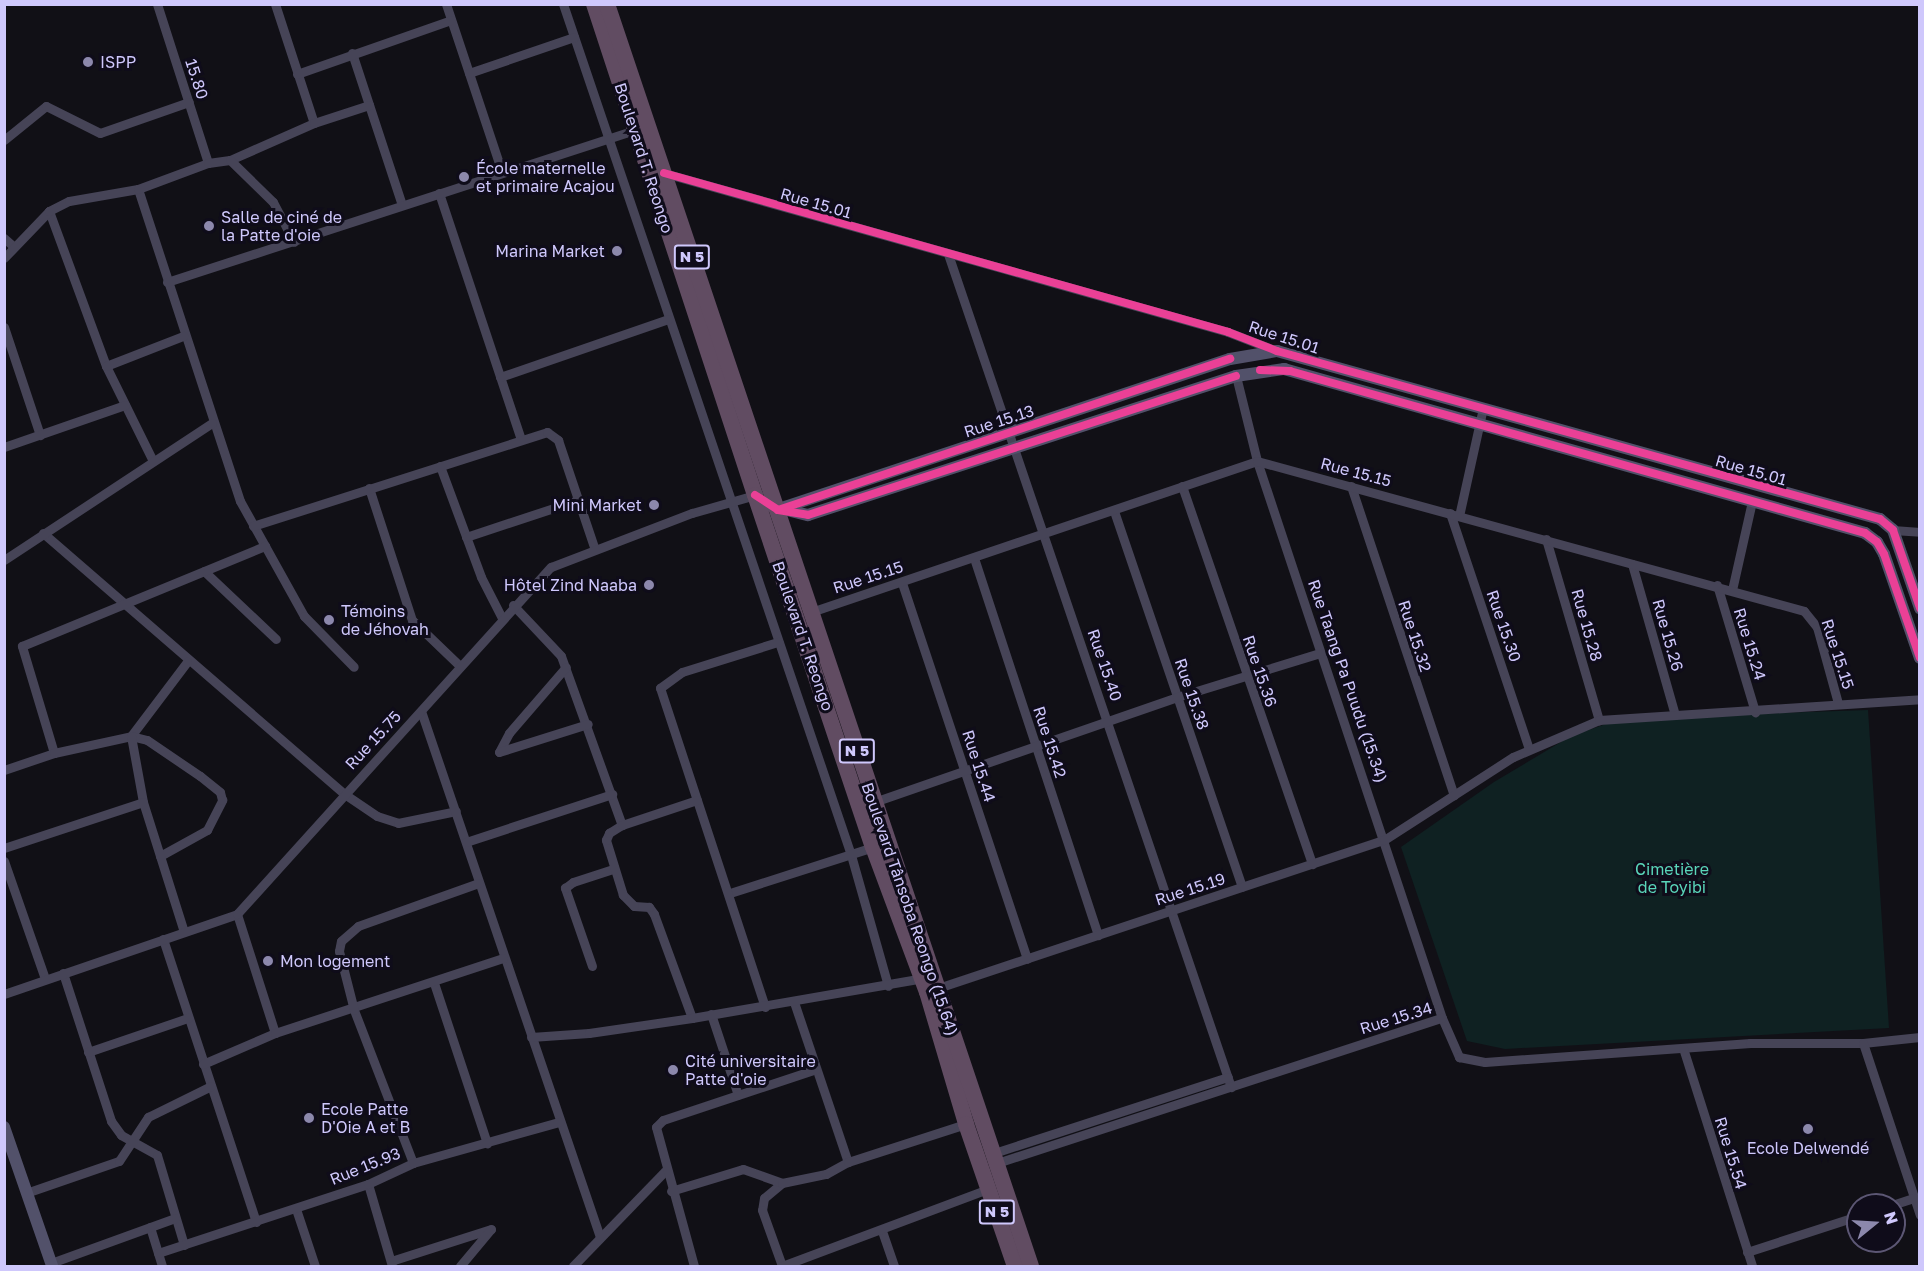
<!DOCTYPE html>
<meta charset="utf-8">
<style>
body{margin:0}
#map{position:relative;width:1924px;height:1271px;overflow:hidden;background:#111016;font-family:"Golos Text",sans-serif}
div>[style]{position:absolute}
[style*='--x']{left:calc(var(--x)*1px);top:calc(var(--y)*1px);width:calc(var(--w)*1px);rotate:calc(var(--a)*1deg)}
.green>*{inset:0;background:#0f2122}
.street>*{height:9px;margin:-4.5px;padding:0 4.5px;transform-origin:4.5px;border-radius:4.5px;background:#464457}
.secondary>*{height:12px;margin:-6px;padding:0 6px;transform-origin:6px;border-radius:6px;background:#52516a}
.highway>*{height:16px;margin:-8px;padding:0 8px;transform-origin:8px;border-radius:8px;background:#614c62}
.cycleway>*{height:8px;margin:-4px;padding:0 4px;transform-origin:4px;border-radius:4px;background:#ea4096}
.dots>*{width:16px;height:16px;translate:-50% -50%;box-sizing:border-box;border:3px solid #0f0c1a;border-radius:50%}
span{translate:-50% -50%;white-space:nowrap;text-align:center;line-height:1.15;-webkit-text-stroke:6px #0f0c1a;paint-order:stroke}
.shield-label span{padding:2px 4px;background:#0f0c1a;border:2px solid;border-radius:4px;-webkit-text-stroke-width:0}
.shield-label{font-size:15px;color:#cfc8fc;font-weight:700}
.poi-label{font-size:16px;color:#cfc8fc}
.left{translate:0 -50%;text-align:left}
.right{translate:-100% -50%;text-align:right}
.street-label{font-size:16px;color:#cfc8fc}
.park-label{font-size:16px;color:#5ad6ba}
.frame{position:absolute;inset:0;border:6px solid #cfc8fc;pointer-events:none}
.north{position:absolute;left:1846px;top:1193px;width:60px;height:60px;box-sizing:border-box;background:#0f0c1a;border:2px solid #5c5774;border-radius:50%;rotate:72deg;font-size:16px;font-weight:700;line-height:24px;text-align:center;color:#cfc8fc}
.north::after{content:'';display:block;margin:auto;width:21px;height:27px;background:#8c88ac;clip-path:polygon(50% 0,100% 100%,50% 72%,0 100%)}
</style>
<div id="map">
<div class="green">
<i style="clip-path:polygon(1868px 710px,1889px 1028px,1505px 1049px,1467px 1041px,1401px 847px,1494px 782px,1571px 736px,1606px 724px,1662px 717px)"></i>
</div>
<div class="street">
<i style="--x:157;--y:4;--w:167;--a:72.2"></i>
<i style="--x:275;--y:4;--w:125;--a:71.9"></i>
<i style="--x:446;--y:4;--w:177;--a:71.6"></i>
<i style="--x:563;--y:4;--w:898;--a:71.3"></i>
<i style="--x:851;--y:855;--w:136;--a:74.2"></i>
<i style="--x:352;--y:53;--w:160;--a:71.8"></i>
<i style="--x:469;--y:73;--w:111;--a:-18.9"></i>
<i style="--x:297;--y:74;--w:163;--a:-19.3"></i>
<i style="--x:4;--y:140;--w:54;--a:-39"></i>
<i style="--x:46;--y:106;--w:60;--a:26.6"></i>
<i style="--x:100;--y:133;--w:94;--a:-19.2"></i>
<i style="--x:230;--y:160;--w:92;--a:-23.8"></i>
<i style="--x:314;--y:123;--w:58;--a:-18.1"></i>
<i style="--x:664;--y:173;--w:586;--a:15.74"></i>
<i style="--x:1228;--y:332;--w:53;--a:21.2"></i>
<i style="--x:138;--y:189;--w:328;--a:71.9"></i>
<i style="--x:240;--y:501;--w:132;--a:60.9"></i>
<i style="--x:304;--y:616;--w:71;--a:45.6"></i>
<i style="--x:439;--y:193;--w:260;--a:71.6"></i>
<i style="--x:49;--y:211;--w:165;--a:69.8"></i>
<i style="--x:106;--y:366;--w:106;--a:63.7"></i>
<i style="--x:4;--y:238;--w:13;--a:42"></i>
<i style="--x:948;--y:254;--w:880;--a:71.24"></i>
<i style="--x:4;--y:258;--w:65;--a:-46.2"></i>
<i style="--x:49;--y:211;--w:22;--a:-27"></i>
<i style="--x:69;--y:201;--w:70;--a:-9.9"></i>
<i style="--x:138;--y:189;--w:75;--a:-20.4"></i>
<i style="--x:208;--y:163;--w:22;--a:-8"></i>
<i style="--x:230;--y:160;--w:60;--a:44.3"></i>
<i style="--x:273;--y:202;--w:45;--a:62.3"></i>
<i style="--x:167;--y:282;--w:491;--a:-18"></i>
<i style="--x:4;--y:327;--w:114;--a:71.6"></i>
<i style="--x:106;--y:366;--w:83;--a:-21.3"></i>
<i style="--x:1236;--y:376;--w:88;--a:76.1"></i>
<i style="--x:1257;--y:461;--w:587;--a:71.63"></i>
<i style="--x:1442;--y:1018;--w:43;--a:66.4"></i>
<i style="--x:1459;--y:1057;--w:26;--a:11"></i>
<i style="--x:1485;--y:1062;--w:266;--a:-4.1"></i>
<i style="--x:1750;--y:1043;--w:113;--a:0"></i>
<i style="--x:1863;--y:1043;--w:57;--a:-6"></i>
<i style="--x:500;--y:377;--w:178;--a:-19"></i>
<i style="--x:4;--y:447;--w:128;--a:-19.1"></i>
<i style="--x:440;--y:466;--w:118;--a:69.7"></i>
<i style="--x:481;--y:577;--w:46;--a:62.9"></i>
<i style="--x:1182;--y:486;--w:400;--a:71"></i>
<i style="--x:1351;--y:486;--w:326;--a:71.6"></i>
<i style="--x:369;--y:488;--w:139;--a:72"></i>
<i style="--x:412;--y:620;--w:66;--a:43.8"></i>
<i style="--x:1114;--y:511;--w:397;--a:71.2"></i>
<i style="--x:1450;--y:513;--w:249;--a:71.5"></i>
<i style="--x:1459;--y:516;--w:111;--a:-77.5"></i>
<i style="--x:253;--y:526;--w:309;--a:-17.7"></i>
<i style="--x:547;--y:432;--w:14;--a:36"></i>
<i style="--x:558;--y:440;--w:113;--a:71.4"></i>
<i style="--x:1893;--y:530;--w:27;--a:4"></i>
<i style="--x:43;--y:533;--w:397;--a:40.9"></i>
<i style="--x:343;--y:793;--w:41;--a:34.1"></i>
<i style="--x:377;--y:816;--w:22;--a:18"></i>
<i style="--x:398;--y:823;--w:59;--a:-11.7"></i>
<i style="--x:466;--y:537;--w:118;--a:-18.3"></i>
<i style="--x:1546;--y:539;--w:189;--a:73.7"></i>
<i style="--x:974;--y:558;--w:397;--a:71.8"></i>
<i style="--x:4;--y:560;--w:249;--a:-33.4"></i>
<i style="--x:1632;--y:564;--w:157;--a:74.1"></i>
<i style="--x:204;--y:571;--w:99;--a:43.4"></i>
<i style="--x:902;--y:583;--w:396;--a:71.6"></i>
<i style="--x:1717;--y:585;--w:133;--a:73.3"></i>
<i style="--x:1732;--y:590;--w:91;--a:-77.3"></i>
<i style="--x:513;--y:605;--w:70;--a:46.7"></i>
<i style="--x:561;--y:656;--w:180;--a:70.2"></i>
<i style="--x:811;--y:612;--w:471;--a:-18.7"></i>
<i style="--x:1257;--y:461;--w:567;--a:15.33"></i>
<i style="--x:1804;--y:611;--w:21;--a:51"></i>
<i style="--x:1817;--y:627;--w:79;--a:74.6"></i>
<i style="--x:421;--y:711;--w:556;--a:71.21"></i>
<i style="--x:499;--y:752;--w:21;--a:-62"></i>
<i style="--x:509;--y:733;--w:87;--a:-49.2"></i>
<i style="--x:499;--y:752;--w:93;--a:-17.5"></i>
<i style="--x:54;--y:753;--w:112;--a:-106.7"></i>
<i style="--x:22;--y:646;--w:263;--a:-22.4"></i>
<i style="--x:4;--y:770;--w:53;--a:-18.8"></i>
<i style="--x:54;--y:753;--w:79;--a:-12.4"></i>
<i style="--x:131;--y:736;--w:93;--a:-52.9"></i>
<i style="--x:874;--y:802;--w:321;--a:-19.1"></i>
<i style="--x:1177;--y:697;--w:150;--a:-17.1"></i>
<i style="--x:466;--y:842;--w:154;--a:-18.2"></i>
<i style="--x:4;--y:848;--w:146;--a:-18.3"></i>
<i style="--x:160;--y:856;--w:54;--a:-29"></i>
<i style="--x:207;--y:830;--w:34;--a:-63"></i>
<i style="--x:222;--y:800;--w:8;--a:-104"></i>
<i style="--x:220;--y:792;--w:26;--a:-141"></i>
<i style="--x:200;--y:776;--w:64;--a:-145.8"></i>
<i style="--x:147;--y:740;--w:16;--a:-166"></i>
<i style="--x:131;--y:736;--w:67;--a:79.7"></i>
<i style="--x:143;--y:802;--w:136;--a:72.5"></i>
<i style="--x:4;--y:861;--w:125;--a:70.8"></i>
<i style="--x:730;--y:893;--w:150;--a:-17.8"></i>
<i style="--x:237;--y:914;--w:125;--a:72.3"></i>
<i style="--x:163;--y:939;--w:298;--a:71.8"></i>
<i style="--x:592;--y:966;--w:83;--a:-109.1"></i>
<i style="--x:565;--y:888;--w:10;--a:-37"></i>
<i style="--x:573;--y:882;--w:42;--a:-18"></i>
<i style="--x:63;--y:973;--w:156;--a:72"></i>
<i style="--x:111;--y:1121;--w:17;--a:54"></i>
<i style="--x:121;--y:1135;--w:41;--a:29.1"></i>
<i style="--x:157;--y:1155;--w:94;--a:73.3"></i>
<i style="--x:434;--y:983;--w:169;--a:71.7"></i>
<i style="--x:935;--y:989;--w:473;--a:-18.4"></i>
<i style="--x:1384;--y:840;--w:153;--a:-32.8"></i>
<i style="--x:1513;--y:757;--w:94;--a:-23.3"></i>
<i style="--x:1599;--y:720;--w:322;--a:-3.7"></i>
<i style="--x:4;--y:994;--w:246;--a:-18.9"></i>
<i style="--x:237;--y:914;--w:468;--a:-47.9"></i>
<i style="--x:551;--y:567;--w:151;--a:-21"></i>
<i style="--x:692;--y:513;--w:66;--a:-15.9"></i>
<i style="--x:794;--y:1002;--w:169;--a:71.4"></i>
<i style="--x:765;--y:1007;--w:336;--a:-108.2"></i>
<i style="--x:660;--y:688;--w:27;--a:-36"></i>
<i style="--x:682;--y:672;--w:101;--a:-17.4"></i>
<i style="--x:711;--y:1014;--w:85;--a:71.6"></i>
<i style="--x:692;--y:1018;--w:111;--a:-110.1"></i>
<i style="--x:654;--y:914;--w:9;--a:-126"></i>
<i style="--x:649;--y:907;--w:15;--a:-176"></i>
<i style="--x:634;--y:906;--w:16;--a:-135"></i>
<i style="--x:623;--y:895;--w:58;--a:-107.2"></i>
<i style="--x:606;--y:840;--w:8;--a:-67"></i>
<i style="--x:609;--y:833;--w:15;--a:-32"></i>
<i style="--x:622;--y:825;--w:79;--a:-18.4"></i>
<i style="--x:531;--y:1037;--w:58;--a:-3.9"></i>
<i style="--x:589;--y:1033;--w:104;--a:-8.3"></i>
<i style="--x:692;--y:1018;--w:235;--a:-9.8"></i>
<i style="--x:1863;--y:1043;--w:181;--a:71.7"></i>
<i style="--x:1683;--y:1048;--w:229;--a:72.4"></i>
<i style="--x:88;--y:1052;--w:106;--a:-18.8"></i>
<i style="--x:203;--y:1064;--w:78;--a:-23.3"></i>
<i style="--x:275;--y:1033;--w:240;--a:-18.2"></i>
<i style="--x:991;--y:1154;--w:249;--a:-18"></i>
<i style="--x:413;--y:1163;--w:164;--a:-111.1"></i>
<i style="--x:354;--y:1010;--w:61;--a:-104.3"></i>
<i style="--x:339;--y:951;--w:10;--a:-79"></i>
<i style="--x:341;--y:941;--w:23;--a:-41"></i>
<i style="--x:358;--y:926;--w:128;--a:-19.6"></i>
<i style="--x:994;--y:1164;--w:471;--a:-18.1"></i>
<i style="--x:782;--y:1183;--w:23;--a:140"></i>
<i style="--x:764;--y:1198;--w:12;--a:99"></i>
<i style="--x:762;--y:1210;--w:59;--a:70.3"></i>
<i style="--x:368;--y:1184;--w:85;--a:73.7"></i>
<i style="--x:671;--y:1191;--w:75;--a:-17"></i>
<i style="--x:743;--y:1169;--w:41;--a:19.7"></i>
<i style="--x:782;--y:1183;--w:45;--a:-11.6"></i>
<i style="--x:826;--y:1174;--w:25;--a:-29"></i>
<i style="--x:848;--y:1162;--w:124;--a:-17.9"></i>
<i style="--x:26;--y:1193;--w:98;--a:-19"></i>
<i style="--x:119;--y:1161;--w:53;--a:-56.6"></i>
<i style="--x:148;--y:1117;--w:70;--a:-26.2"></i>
<i style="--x:1892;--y:1205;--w:23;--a:-18"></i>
<i style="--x:296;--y:1209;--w:60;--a:71.6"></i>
<i style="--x:150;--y:1227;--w:41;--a:72.9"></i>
<i style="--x:882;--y:1231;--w:37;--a:71"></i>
<i style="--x:1747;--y:1252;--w:117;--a:-18"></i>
<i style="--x:158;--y:1253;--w:221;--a:-18.2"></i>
<i style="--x:368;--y:1184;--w:50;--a:-25"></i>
<i style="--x:413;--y:1163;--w:152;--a:-15.7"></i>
<i style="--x:391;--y:1261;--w:105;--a:-17.7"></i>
<i style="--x:51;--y:1263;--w:132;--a:-19.9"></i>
<i style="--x:460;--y:1266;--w:48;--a:-50"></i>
<i style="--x:573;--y:1266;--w:132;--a:-45.9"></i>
<i style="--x:694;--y:1266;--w:144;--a:-105.3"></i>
<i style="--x:656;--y:1127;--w:10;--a:-45"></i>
<i style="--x:663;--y:1120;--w:161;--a:-18.4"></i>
<i style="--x:782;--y:1266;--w:223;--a:-20.5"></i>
</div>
<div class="secondary">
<i style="--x:771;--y:506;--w:38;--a:14"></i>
<i style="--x:808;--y:515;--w:450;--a:-18"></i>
<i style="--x:1236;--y:376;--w:49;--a:-8.3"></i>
<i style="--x:1284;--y:369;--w:604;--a:15.76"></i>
<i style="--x:1865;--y:533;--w:15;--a:37"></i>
<i style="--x:1877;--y:542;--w:14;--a:60"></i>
<i style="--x:1884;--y:554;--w:110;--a:70.9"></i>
<i style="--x:779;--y:509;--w:475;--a:-18.4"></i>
<i style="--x:1230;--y:359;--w:48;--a:-9.7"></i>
<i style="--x:1277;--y:351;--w:626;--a:15.57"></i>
<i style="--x:1880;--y:519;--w:17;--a:40"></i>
<i style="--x:1893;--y:530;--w:83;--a:70.9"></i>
<i style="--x:4;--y:1127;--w:147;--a:70.9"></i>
</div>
<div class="highway">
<i style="--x:594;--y:4;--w:517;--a:71.85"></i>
<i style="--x:755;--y:495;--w:371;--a:71.5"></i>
<i style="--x:873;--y:847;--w:155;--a:69.6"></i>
<i style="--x:927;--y:992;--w:138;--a:73.5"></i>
<i style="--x:966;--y:1124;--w:150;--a:71"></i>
<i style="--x:607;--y:4;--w:1331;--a:71.43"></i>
</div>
<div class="cycleway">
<i style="--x:664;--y:173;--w:586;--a:15.74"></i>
<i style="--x:1228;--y:332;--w:53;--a:21.2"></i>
<i style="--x:1277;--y:351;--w:626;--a:15.57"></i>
<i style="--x:1880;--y:519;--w:17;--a:40"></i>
<i style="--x:1893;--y:530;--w:83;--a:70.9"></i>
<i style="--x:1260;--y:370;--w:30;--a:2"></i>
<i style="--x:1290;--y:371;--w:597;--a:15.73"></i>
<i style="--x:1865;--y:533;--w:15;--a:37"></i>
<i style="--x:1877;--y:542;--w:14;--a:60"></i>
<i style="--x:1884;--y:554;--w:110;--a:70.9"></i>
<i style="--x:755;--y:495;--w:27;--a:33"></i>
<i style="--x:778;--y:510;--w:30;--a:9"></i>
<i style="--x:808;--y:515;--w:450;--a:-18"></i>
<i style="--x:778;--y:510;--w:477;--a:-18.5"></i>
</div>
<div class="dots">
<i style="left:88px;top:62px;background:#8c88ac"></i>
<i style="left:464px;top:177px;background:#8c88ac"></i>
<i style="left:209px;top:226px;background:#8c88ac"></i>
<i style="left:617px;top:251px;background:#8c88ac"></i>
<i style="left:654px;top:505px;background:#8c88ac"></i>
<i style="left:649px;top:585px;background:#8c88ac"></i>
<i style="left:329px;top:620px;background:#8c88ac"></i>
<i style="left:268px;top:961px;background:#8c88ac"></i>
<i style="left:673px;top:1070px;background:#8c88ac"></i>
<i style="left:309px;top:1118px;background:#8c88ac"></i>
<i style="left:1808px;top:1129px;background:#8c88ac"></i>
</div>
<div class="shield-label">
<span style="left:692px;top:257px">N 5</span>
<span style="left:857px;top:751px">N 5</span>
<span style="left:997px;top:1212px">N 5</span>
</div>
<div class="poi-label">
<span class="left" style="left:100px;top:62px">ISPP</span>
<span class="left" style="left:476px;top:177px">École maternelle<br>et primaire Acajou</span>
<span class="left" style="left:221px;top:226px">Salle de ciné de<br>la Patte d'oie</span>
<span class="right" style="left:605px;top:251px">Marina Market</span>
<span class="right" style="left:642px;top:505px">Mini Market</span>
<span class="right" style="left:637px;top:585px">Hôtel Zind Naaba</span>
<span class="left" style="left:341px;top:620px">Témoins<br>de Jéhovah</span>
<span class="left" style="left:280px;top:961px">Mon logement</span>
<span class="left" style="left:685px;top:1070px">Cité universitaire<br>Patte d'oie</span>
<span class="left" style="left:321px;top:1118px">Ecole Patte<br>D'Oie A et B</span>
<span style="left:1808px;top:1148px">Ecole Delwendé</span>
</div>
<div class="street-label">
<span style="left:197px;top:79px;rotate:72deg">15.80</span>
<span style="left:644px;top:158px;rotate:72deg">Boulevard T. Reongo</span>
<span style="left:816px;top:203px;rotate:16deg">Rue 15.01</span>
<span style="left:1284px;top:337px;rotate:18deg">Rue 15.01</span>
<span style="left:999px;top:421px;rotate:-18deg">Rue 15.13</span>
<span style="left:1751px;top:470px;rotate:16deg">Rue 15.01</span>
<span style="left:1356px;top:472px;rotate:15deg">Rue 15.15</span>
<span style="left:868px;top:577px;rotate:-18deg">Rue 15.15</span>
<span style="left:1587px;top:625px;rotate:74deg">Rue 15.28</span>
<span style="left:1504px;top:626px;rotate:71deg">Rue 15.30</span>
<span style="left:1668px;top:635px;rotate:74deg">Rue 15.26</span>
<span style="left:803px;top:636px;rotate:71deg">Boulevard T. Reongo</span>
<span style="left:1415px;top:636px;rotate:72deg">Rue 15.32</span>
<span style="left:1750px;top:644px;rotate:73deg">Rue 15.24</span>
<span style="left:1838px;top:654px;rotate:72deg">Rue 15.15</span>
<span style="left:1105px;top:665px;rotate:71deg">Rue 15.40</span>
<span style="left:1260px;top:671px;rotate:71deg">Rue 15.36</span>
<span style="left:1348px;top:681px;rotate:71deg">Rue Taang Pa Puudu (15.34)</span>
<span style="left:1192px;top:694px;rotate:71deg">Rue 15.38</span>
<span style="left:373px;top:740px;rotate:-47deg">Rue 15.75</span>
<span style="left:1050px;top:742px;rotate:72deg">Rue 15.42</span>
<span style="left:979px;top:766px;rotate:72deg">Rue 15.44</span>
<span style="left:1190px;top:889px;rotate:-18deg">Rue 15.19</span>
<span style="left:910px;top:909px;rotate:71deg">Boulevard Tânsoba Reongo (15.64)</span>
<span style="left:1396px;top:1018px;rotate:-17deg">Rue 15.34</span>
<span style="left:1731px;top:1153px;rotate:73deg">Rue 15.54</span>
<span style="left:365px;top:1166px;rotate:-22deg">Rue 15.93</span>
</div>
<div class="park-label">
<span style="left:1672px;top:878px">Cimetière<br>de Toyibi</span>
</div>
<div class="frame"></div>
<div class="north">N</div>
</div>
